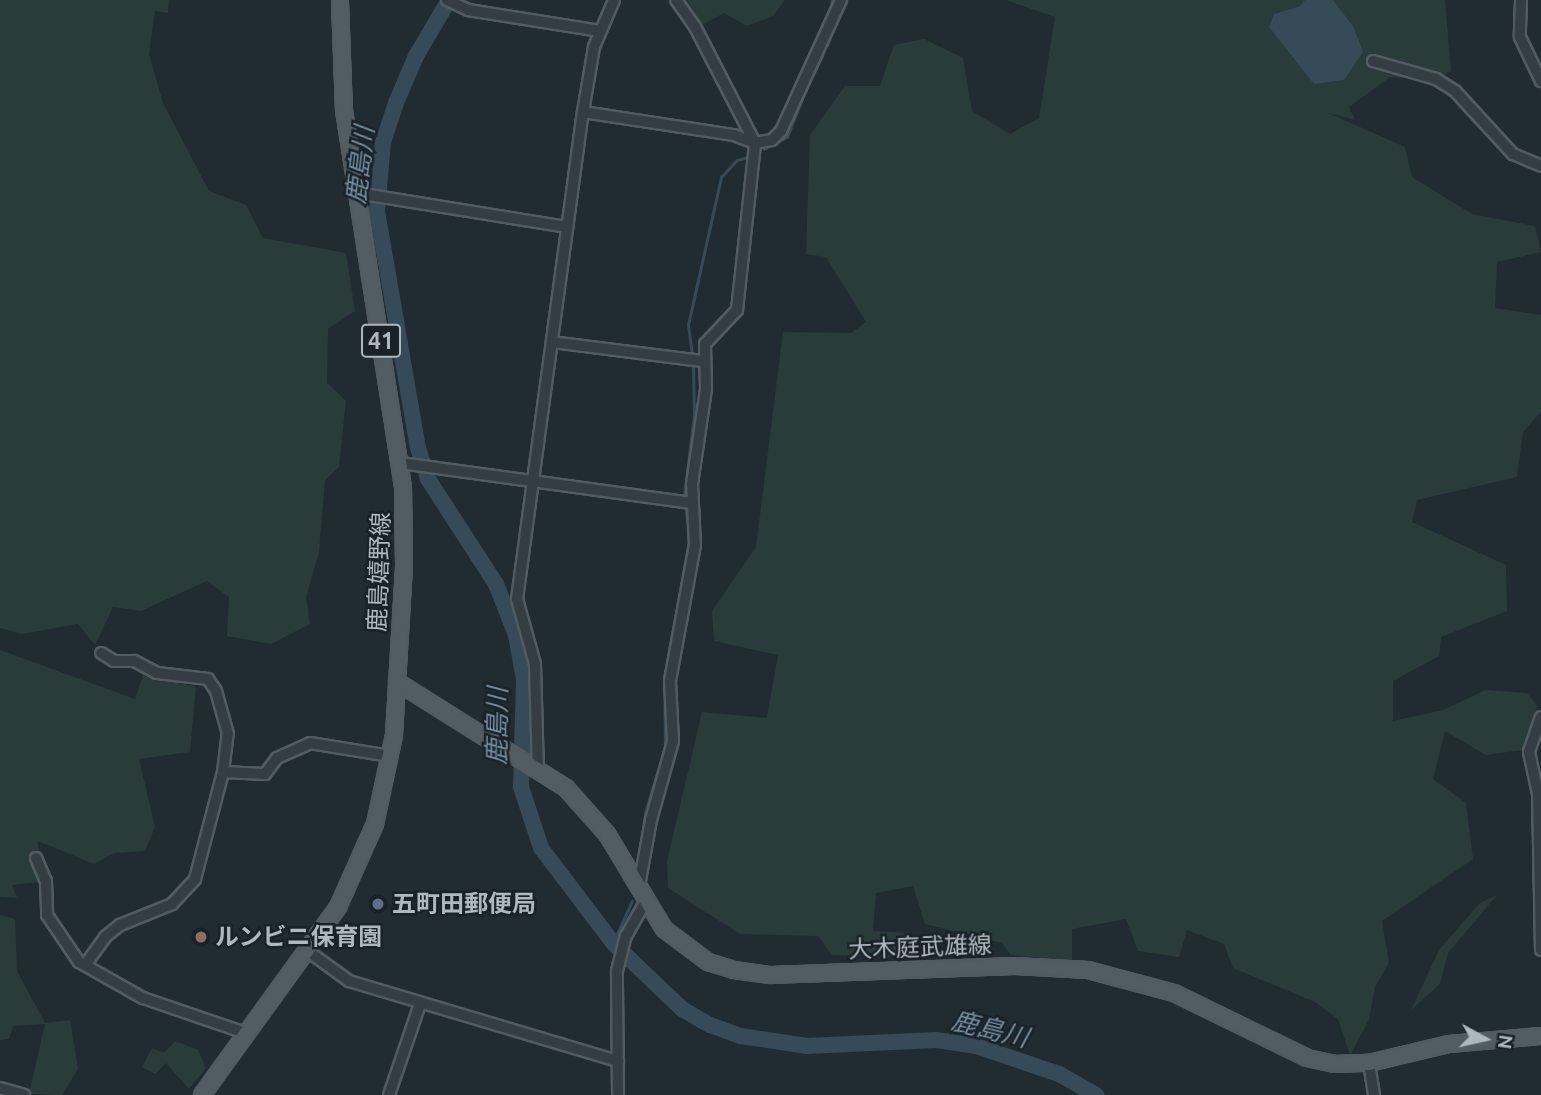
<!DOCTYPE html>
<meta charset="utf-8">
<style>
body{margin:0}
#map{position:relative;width:1541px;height:1095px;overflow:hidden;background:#212b32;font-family:Ubuntu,"Noto Sans JP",sans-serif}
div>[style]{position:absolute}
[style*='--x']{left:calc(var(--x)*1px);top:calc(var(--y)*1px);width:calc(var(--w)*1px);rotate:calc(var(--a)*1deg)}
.green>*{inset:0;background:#2a3c39}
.water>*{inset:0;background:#374a57}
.stream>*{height:2.5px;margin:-1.25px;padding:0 1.25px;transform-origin:1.25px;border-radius:1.25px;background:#374a57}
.river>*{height:16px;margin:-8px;padding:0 8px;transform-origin:8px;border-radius:8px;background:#374a57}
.roads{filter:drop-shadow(2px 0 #525b61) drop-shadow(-2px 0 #525b61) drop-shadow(0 2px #525b61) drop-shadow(0 -2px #525b61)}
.minor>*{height:10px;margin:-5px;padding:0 5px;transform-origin:5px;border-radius:5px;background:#343d43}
.major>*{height:14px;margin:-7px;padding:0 7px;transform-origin:7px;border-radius:7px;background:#525c63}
.dots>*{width:19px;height:19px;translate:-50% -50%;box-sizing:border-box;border:4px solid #1a2228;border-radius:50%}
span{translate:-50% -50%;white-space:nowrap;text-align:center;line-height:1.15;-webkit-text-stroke:5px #1a2228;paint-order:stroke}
.shield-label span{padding:2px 5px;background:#1a2228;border:2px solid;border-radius:5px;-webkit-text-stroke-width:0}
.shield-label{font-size:23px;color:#aeb8c0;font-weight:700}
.street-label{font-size:24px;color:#aeb8c0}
.poi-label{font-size:24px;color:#aeb8c0;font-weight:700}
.left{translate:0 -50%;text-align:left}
.water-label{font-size:26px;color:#728ea0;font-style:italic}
.north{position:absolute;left:1450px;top:1004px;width:70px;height:70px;-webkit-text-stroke:5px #1a2228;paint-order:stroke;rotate:98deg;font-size:19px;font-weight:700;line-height:28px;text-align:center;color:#aeb8c0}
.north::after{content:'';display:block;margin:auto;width:24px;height:32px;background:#aeb8c0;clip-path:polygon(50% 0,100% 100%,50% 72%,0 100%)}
</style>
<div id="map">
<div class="green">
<i style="clip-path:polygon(0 0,169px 0,168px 13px,155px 11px,149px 54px,163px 103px,209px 191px,246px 205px,263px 238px,346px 253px,355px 311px,328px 329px,327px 383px,346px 401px,339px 467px,325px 480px,319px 552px,306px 597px,310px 624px,271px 644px,227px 636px,229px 597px,207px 581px,141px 611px,113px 607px,95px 645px,78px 624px,22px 634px,0 628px)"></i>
<i style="clip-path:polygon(687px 0,785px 0,773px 16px,747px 26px,724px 13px,702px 25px)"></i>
<i style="clip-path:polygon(1006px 0,1305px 0,1300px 6px,1274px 14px,1353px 26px,1333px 0,1445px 0,1451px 71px,1434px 80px,1390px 77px,1349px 107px,1355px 120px,1328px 113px,1405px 147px,1412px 177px,1472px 214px,1535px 226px,1541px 252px,1497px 262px,1495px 308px,1541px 315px,1541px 412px,1523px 432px,1517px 477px,1417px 500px,1412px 522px,1506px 565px,1507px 611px,1441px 637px,1439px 656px,1393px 681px,1393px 721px,1443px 710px,1486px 690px,1527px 693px,1537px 706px,1522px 750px,1486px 755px,1445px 731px,1433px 779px,1466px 803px,1473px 859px,1382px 921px,1389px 962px,1375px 987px,1369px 1020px,1350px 1055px,1338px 1019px,1315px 1002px,1233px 968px,1224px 944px,1187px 930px,1179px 957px,1138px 951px,1126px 919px,1072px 929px,1072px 961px,1011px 955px,1002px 943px,925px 924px,913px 886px,876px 893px,873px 931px,909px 933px,902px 957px,832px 955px,818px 936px,740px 934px,668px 888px,667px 861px,702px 712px,767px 718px,778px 655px,714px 641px,712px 611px,756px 547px,783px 332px,851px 333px,866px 322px,826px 257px,806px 254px,810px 135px,845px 86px,880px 86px,894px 45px,924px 39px,963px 58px,972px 111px,1010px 134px,1039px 118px,1055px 17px)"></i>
<i style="clip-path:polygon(0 650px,135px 699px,143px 675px,196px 687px,190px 752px,139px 759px,155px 827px,145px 851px,114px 853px,94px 864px,38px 841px,40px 882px,12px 885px,17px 898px,0 897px)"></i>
<i style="clip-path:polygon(1497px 895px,1448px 953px,1440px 984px,1411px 1010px,1439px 950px,1480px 903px)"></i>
<i style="clip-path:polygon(0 915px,15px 919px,17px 971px,45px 1023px,70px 1020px,78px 1069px,62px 1095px,29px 1094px,45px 1024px,13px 1026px,9px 1039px,0 1040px)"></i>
<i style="clip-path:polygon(175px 1041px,198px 1050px,206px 1068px,189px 1089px,166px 1063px,155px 1074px,142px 1067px,152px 1048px,164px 1053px)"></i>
</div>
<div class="water">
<i style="clip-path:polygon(1305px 0,1333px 0,1353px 26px,1363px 52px,1344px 80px,1314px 84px,1269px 27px,1274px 14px,1300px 6px)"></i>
</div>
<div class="stream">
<i style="--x:831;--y:6;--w:6;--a:-81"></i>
<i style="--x:827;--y:45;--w:9;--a:-69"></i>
<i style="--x:811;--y:78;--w:25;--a:-63"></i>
<i style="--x:764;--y:149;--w:26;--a:-28"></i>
<i style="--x:787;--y:137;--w:49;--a:-68.6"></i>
<i style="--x:692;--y:354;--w:29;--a:-98"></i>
<i style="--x:688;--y:325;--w:152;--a:-77.4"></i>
<i style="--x:721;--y:177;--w:23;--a:-47"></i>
<i style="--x:737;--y:160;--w:11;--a:-15"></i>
<i style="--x:684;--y:496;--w:81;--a:-82.9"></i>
<i style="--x:694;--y:416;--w:49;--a:-91.2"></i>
<i style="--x:640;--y:854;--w:41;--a:-83"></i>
<i style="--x:645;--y:813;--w:69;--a:-73.1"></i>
<i style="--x:665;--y:747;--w:69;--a:-90.8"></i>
<i style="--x:664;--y:678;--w:140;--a:-79.7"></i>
<i style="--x:689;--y:540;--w:31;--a:-96"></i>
<i style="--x:613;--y:943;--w:46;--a:-65.7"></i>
</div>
<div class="river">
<i style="--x:449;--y:0;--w:65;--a:120.5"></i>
<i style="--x:416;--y:56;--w:51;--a:113.1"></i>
<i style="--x:396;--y:103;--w:41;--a:108.4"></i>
<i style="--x:383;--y:142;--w:69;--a:95"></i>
<i style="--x:377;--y:211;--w:241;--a:80.2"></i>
<i style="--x:418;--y:448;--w:33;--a:72"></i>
<i style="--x:428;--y:479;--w:125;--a:57.1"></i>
<i style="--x:496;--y:584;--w:55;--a:68.6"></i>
<i style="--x:516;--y:635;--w:46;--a:79.9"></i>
<i style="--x:524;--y:680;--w:107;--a:91.6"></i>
<i style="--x:521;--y:787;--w:64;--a:71.8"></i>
<i style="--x:541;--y:848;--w:119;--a:52.8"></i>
<i style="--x:613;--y:943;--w:95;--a:43.7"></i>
<i style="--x:682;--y:1009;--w:32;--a:30"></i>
<i style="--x:710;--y:1025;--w:33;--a:20"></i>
<i style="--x:741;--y:1036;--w:67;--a:8.6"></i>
<i style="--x:807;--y:1046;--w:129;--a:-2.7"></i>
<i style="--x:936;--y:1040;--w:40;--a:8.5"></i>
<i style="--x:976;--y:1046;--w:88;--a:18.6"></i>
<i style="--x:1059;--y:1074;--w:43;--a:29.6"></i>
</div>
<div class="roads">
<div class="minor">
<i style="--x:447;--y:0;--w:23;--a:25"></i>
<i style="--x:468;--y:10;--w:134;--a:9"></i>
<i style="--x:1521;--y:0;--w:37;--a:92"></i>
<i style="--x:1520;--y:37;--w:49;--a:64.5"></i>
<i style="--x:1373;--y:61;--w:66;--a:15.9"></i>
<i style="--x:1436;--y:79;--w:22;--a:32"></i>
<i style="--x:1455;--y:91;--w:86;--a:47.4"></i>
<i style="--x:1513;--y:154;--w:30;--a:23"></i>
<i style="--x:583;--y:112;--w:153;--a:8.7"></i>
<i style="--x:734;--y:135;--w:22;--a:21"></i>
<i style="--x:755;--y:143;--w:17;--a:-10"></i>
<i style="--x:772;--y:140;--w:13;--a:-45"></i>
<i style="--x:781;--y:131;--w:144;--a:-65.4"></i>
<i style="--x:357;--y:193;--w:213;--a:9.2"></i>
<i style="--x:552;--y:342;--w:152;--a:7.2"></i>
<i style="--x:400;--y:463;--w:295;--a:7.8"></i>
<i style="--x:1541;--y:717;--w:37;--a:109"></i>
<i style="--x:1529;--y:752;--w:43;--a:77.9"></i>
<i style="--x:1538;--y:794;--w:156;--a:88.9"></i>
<i style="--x:223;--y:772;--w:42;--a:2.7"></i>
<i style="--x:265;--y:774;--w:20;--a:-53"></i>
<i style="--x:277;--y:758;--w:36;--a:-24"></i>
<i style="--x:310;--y:743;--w:81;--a:9.2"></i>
<i style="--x:538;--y:772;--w:108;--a:-91.6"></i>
<i style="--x:535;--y:664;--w:67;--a:-105.5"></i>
<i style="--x:517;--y:599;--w:491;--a:-82.3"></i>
<i style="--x:583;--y:112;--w:66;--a:-80.4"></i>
<i style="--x:594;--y:47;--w:51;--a:-66.9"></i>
<i style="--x:36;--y:858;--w:25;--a:67"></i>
<i style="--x:46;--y:881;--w:34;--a:88"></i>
<i style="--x:47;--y:915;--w:57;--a:55.8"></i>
<i style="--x:79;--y:962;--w:73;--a:29.4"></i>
<i style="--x:143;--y:998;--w:111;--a:18.9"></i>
<i style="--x:639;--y:886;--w:67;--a:-79.7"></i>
<i style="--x:651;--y:820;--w:82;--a:-74.4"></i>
<i style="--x:673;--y:741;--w:60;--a:-92.9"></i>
<i style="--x:670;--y:681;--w:138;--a:-79.6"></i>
<i style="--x:695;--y:545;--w:61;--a:-92.8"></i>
<i style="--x:692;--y:484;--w:96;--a:-81.6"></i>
<i style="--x:706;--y:389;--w:45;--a:-91.3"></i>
<i style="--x:705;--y:344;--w:47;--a:-46.7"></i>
<i style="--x:737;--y:310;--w:168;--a:-83.8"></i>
<i style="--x:755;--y:143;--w:131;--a:-117.3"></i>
<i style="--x:695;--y:27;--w:33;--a:-125"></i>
<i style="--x:309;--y:952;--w:49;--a:35.9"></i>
<i style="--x:349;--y:981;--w:281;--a:16.6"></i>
<i style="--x:85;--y:965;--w:34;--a:-54"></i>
<i style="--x:105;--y:937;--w:19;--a:-39"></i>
<i style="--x:120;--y:925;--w:56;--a:-22"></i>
<i style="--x:172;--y:904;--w:34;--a:-47"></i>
<i style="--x:195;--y:879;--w:111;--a:-75.3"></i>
<i style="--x:223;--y:772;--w:38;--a:-83"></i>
<i style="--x:228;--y:734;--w:45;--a:-105.6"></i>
<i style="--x:216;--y:691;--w:14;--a:-124"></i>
<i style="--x:208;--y:679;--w:51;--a:-173.3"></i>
<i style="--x:157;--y:673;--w:26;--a:-152"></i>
<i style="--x:134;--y:661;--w:20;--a:180"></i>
<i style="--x:114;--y:661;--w:15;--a:-148"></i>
<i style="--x:1369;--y:1063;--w:32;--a:81"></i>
<i style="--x:0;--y:1088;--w:25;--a:16"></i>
<i style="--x:389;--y:1095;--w:96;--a:-71.2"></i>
<i style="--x:618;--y:1095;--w:124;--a:-90.5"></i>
<i style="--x:617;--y:971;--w:36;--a:-76"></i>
<i style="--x:626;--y:936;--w:43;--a:-60.4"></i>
</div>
<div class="major">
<i style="--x:397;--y:682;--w:199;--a:32.1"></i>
<i style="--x:566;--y:788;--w:62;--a:48.3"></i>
<i style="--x:607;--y:834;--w:111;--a:59"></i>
<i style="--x:664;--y:929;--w:55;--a:36.9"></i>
<i style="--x:708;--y:962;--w:27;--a:17"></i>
<i style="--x:734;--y:970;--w:37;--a:8"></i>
<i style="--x:771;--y:975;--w:244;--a:-2.1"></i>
<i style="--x:1015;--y:966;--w:73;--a:3.1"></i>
<i style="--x:1088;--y:970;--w:89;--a:15"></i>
<i style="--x:1174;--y:993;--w:148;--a:26"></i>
<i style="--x:1307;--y:1058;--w:29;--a:12"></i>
<i style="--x:1335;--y:1064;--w:34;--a:-2"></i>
<i style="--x:1369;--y:1063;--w:82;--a:-13.4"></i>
<i style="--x:1449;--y:1044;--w:92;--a:-5"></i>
<i style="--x:202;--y:1095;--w:232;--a:-54.1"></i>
<i style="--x:338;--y:907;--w:91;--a:-66"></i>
<i style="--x:375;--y:824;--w:91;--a:-77.9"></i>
<i style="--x:394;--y:735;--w:169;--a:-86.6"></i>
<i style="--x:404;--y:566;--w:79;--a:-90.7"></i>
<i style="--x:403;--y:487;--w:381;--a:-98.9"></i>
<i style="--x:344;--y:111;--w:111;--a:-92.1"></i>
</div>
</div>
<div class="dots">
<i style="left:378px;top:904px;background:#5c6f8a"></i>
<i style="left:201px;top:937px;background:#8d6e63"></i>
</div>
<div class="shield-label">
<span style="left:381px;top:341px">41</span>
</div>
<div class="street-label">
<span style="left:379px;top:572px;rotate:-88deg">鹿島嬉野線</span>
<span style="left:920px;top:947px;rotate:-2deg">大木庭武雄線</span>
</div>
<div class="poi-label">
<span class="left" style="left:392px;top:904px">五町田郵便局</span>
<span class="left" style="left:215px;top:937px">ルンビニ保育園</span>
</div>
<div class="water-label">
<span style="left:360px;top:165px;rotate:-83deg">鹿島川</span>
<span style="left:497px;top:726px;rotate:-89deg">鹿島川</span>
<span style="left:990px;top:1029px;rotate:14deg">鹿島川</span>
</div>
<div class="north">N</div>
</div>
